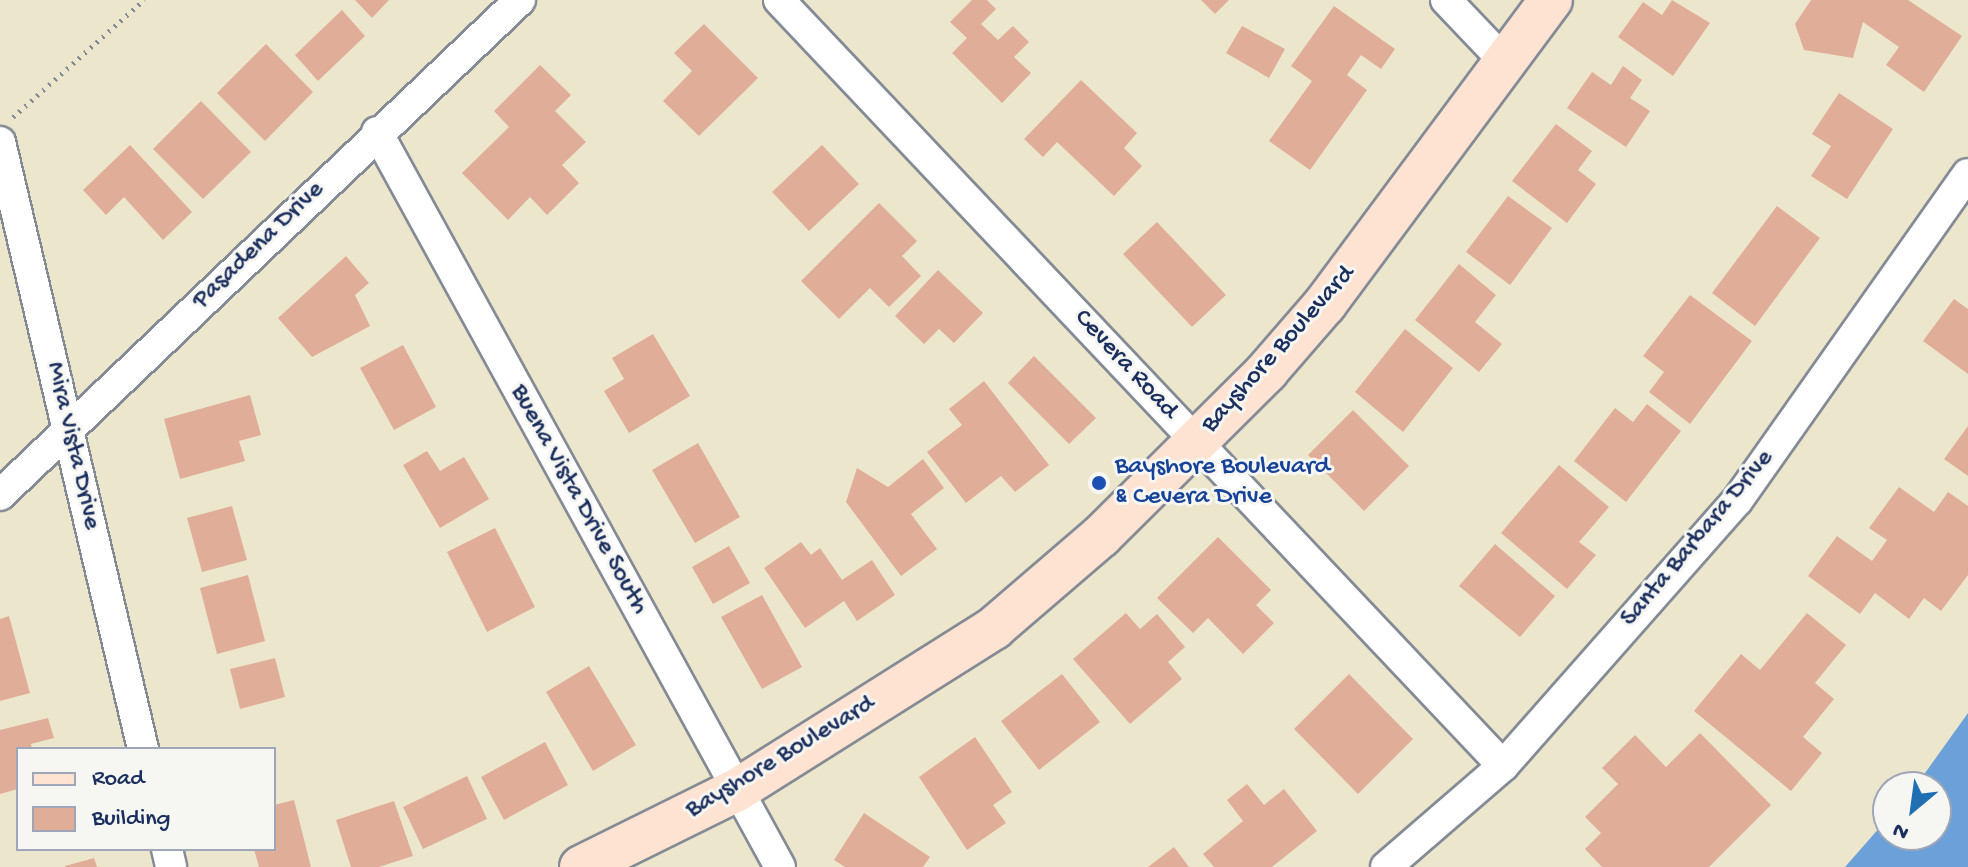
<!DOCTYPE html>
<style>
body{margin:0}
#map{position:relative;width:1968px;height:867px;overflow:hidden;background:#ece7cc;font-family:"Gochi Hand",sans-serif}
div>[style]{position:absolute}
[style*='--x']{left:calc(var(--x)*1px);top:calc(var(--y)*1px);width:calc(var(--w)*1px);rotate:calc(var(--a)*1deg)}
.water>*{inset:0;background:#6ba0d8}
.building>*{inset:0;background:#e0ae98}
.path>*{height:5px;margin-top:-2.5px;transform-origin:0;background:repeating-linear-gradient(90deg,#848b95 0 2px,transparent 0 8px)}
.roads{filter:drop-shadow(2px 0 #848b95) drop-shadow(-2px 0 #848b95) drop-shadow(0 2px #848b95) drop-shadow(0 -2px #848b95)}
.street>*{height:30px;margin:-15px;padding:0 15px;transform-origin:15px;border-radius:15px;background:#fff}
.secondary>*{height:42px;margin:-21px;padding:0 21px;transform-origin:21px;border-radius:21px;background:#fee3d2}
.dots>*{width:22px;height:22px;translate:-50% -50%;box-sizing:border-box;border:4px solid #f6f6f2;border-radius:50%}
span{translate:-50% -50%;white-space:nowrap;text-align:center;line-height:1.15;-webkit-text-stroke:6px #f6f6f2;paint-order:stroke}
.street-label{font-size:26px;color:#1b2f5e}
.transit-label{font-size:26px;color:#164399}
.left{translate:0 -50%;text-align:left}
.legend{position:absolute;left:16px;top:747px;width:260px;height:104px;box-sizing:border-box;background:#f6f6f2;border:2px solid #9ea6b7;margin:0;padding:10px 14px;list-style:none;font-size:24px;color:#1b2f5e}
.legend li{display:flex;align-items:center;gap:16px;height:40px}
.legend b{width:40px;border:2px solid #9ea6b7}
.north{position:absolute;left:1872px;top:771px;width:80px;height:80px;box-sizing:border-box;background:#f6f6f2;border:2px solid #9ea6b7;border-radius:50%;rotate:209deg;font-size:22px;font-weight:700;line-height:32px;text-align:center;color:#1b2f5e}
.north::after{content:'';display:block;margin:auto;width:28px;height:36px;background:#1f6fb2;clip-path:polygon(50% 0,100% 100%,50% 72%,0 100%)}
</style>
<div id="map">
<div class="water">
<i style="clip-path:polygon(1968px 713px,1968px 867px,1845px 867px,1888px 818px,1888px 835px,1936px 835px,1936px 787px,1915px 787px)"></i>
</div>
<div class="building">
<i style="clip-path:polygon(355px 0,389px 0,372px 18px)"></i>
<i style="clip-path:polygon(972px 0,987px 0,996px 9px,981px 24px,998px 40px,1013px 26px,1029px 42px,1014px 57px,1031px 73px,1002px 103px,952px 53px,967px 38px,950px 22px)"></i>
<i style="clip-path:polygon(1201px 0,1229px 0,1215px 14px)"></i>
<i style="clip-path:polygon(1672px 0,1710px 23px,1673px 76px,1618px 37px,1643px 2px,1662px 15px)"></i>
<i style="clip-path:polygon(1811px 0,1908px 0,1962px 36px,1924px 92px,1886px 65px,1899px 47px,1863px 22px,1853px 58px,1804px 50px,1795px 24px)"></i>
<i style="clip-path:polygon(1334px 6px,1395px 49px,1381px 69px,1361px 55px,1347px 75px,1367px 90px,1310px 170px,1269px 141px,1312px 81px,1291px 66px)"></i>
<i style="clip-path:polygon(342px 10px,365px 36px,318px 81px,295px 55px)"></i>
<i style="clip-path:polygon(704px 24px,758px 78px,699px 136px,663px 101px,692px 71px,674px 53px)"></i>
<i style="clip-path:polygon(1242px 26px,1285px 49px,1269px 78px,1226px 53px)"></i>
<i style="clip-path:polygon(266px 44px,313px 92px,265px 141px,217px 93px)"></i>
<i style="clip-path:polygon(540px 65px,571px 95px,555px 111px,586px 142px,562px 165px,579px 183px,547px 215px,530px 197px,508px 220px,462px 173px,509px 127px,494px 111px)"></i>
<i style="clip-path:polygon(1623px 66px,1642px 80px,1630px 98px,1650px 111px,1626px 147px,1567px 108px,1592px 72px,1611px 85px)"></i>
<i style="clip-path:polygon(1081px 80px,1137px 133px,1124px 148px,1142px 166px,1114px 196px,1057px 142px,1043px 157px,1024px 139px)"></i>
<i style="clip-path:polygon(1839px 93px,1893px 129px,1847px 199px,1811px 176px,1831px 146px,1812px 134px)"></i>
<i style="clip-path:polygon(201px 101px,251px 152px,203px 199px,153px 149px)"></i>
<i style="clip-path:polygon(1556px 124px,1592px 151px,1578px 170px,1596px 184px,1567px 223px,1512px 181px)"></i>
<i style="clip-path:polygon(130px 145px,192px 212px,163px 240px,124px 197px,106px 215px,83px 190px)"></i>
<i style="clip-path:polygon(822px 145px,859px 184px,809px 231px,772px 192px)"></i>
<i style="clip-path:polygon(1508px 196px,1552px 228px,1510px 285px,1466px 252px)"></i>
<i style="clip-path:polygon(879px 203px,917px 241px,902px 256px,921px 276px,889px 307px,870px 288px,839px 319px,801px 281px)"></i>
<i style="clip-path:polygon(1777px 206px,1820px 238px,1755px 326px,1712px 293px)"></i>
<i style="clip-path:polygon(1157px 222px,1226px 295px,1192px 327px,1123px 254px)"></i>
<i style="clip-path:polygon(346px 256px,369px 283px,355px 295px,370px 326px,312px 357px,278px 318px)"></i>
<i style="clip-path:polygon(1459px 264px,1496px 295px,1475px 322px,1502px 344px,1479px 372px,1415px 320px)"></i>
<i style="clip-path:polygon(938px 270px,983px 313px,954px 343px,939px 329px,924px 344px,895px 316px)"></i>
<i style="clip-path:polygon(1690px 295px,1752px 341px,1690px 424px,1649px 392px,1664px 372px,1643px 356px)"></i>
<i style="clip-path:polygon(1954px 299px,1968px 309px,1968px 374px,1923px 341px)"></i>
<i style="clip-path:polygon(1405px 329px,1453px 368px,1403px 432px,1355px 392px)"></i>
<i style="clip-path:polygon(653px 334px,690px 396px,629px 433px,604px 391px,624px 379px,612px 358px)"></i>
<i style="clip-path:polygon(403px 345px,436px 407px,394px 430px,360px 368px)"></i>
<i style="clip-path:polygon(1034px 356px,1096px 418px,1069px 444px,1008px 383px)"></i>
<i style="clip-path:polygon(984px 381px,1049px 465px,1015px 492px,1001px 476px,966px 503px,927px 452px,962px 425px,949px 409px)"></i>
<i style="clip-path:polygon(250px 395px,261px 435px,239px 441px,245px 461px,180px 479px,164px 419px)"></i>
<i style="clip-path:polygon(1647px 404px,1681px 431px,1626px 502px,1574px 461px,1615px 408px,1633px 422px)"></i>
<i style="clip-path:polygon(1353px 410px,1409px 466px,1364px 511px,1308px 455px)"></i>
<i style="clip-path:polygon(1968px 426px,1968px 476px,1944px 459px)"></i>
<i style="clip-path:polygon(698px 443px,740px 517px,695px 543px,652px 470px)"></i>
<i style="clip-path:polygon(427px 451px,440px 471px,464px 457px,489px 499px,440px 528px,403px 465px)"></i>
<i style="clip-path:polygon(923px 459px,944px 488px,911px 514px,937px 549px,901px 576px,846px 502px,857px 468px,888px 487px)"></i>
<i style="clip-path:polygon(1559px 465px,1609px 507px,1579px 542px,1596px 555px,1567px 589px,1501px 533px)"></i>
<i style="clip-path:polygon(1899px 487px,1934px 512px,1948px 492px,1968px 506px,1968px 575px,1941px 611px,1924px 598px,1909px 619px,1875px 593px,1860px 614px,1808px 576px,1837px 536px,1872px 561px,1887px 540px,1869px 528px)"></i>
<i style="clip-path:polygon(232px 506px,247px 560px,202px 572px,187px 518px)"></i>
<i style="clip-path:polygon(495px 528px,535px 607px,487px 632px,447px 552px)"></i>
<i style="clip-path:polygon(1218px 537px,1271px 590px,1256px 605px,1274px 623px,1243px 654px,1208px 618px,1193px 633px,1157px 598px)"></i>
<i style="clip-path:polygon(801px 542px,811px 555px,820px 548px,842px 580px,872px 560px,895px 595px,857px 621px,844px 601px,805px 628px,764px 568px)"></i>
<i style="clip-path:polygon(1495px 544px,1555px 596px,1520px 637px,1459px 586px)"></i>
<i style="clip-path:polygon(729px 546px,750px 583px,713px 604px,692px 567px)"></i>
<i style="clip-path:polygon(248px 575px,265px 641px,217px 654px,200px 588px)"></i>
<i style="clip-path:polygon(762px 595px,802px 667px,762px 689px,721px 617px)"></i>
<i style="clip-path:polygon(1126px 613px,1140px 629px,1157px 614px,1185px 647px,1168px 662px,1182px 679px,1130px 724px,1073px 659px)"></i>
<i style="clip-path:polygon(1807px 613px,1846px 645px,1815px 683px,1834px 699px,1803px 737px,1822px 753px,1791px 791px,1694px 711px,1741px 654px,1760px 670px)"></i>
<i style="clip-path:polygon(9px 616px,30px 693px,0 701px,0 619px)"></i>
<i style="clip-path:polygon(275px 658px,285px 697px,240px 709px,230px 669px)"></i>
<i style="clip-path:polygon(589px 666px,636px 745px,593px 771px,546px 692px)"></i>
<i style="clip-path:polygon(1062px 674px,1100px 722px,1039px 770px,1001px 721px)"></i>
<i style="clip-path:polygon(1349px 674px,1413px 739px,1358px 794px,1294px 729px)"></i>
<i style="clip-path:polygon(48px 718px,54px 738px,31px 744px,32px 749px,18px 749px,18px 789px,0 794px,0 730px)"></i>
<i style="clip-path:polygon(1700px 733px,1771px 805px,1709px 867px,1602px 867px,1585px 849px,1601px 833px,1585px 817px,1618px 784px,1602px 768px,1635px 735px,1666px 767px)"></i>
<i style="clip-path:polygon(975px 737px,1012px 792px,993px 805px,1006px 823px,967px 850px,919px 777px)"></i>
<i style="clip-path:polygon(545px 742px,568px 785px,504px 820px,481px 777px)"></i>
<i style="clip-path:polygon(467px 776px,487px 819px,423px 849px,403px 807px)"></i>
<i style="clip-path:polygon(1247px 784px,1264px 805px,1284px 789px,1317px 831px,1272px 867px,1214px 867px,1203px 854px,1243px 821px,1227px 800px)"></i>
<i style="clip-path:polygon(294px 800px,311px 867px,259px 867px,254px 849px,274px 849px,274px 805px)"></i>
<i style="clip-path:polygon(394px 801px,413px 856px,379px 867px,351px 867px,336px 820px)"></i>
<i style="clip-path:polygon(864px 813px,930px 857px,923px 867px,845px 867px,834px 860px)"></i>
<i style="clip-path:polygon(1174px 847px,1189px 867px,1148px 867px)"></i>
<i style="clip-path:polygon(94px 858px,97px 867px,65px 867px,65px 866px)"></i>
</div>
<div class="path">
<i style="--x:13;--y:117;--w:176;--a:-41.8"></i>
</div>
<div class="roads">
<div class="street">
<i style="--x:779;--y:0;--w:1054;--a:46.61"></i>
<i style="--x:1446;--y:0;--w:87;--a:46.4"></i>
<i style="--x:377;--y:132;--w:838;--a:61.26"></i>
<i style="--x:0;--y:142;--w:624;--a:76.74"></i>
<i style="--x:0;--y:495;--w:718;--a:-43.59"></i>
<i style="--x:167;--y:849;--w:18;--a:77"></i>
<i style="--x:1386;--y:867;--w:155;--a:-40.8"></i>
<i style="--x:1503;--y:766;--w:354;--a:-48.6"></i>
<i style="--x:1737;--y:501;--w:400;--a:-54.8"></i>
</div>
<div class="secondary">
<i style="--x:581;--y:867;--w:174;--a:-26.3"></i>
<i style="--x:737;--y:790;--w:304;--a:-32.2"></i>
<i style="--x:994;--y:628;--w:141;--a:-40.7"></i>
<i style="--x:1101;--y:536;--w:234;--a:-44.8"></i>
<i style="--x:1267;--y:371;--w:89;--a:-49.1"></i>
<i style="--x:1325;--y:304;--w:379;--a:-53.4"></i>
</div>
</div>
<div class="dots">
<i style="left:1099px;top:483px;background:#1a4fb4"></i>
</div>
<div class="street-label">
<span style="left:259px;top:246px;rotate:-44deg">Pasadena Drive</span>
<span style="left:1279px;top:350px;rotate:-48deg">Bayshore Boulevard</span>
<span style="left:1125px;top:365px;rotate:47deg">Cevera Road</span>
<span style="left:72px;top:446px;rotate:77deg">Mira Vista Drive</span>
<span style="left:578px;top:500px;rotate:61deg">Buena Vista Drive South</span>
<span style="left:1698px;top:539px;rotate:-50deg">Santa Barbara Drive</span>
<span style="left:781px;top:758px;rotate:-31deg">Bayshore Boulevard</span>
</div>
<div class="transit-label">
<span class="left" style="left:1115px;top:483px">Bayshore Boulevard<br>&amp; Cevera Drive</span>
</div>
<ul class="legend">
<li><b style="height:10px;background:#fee3d2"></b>Road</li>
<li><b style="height:22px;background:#e0ae98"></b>Building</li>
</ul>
<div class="north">N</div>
</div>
